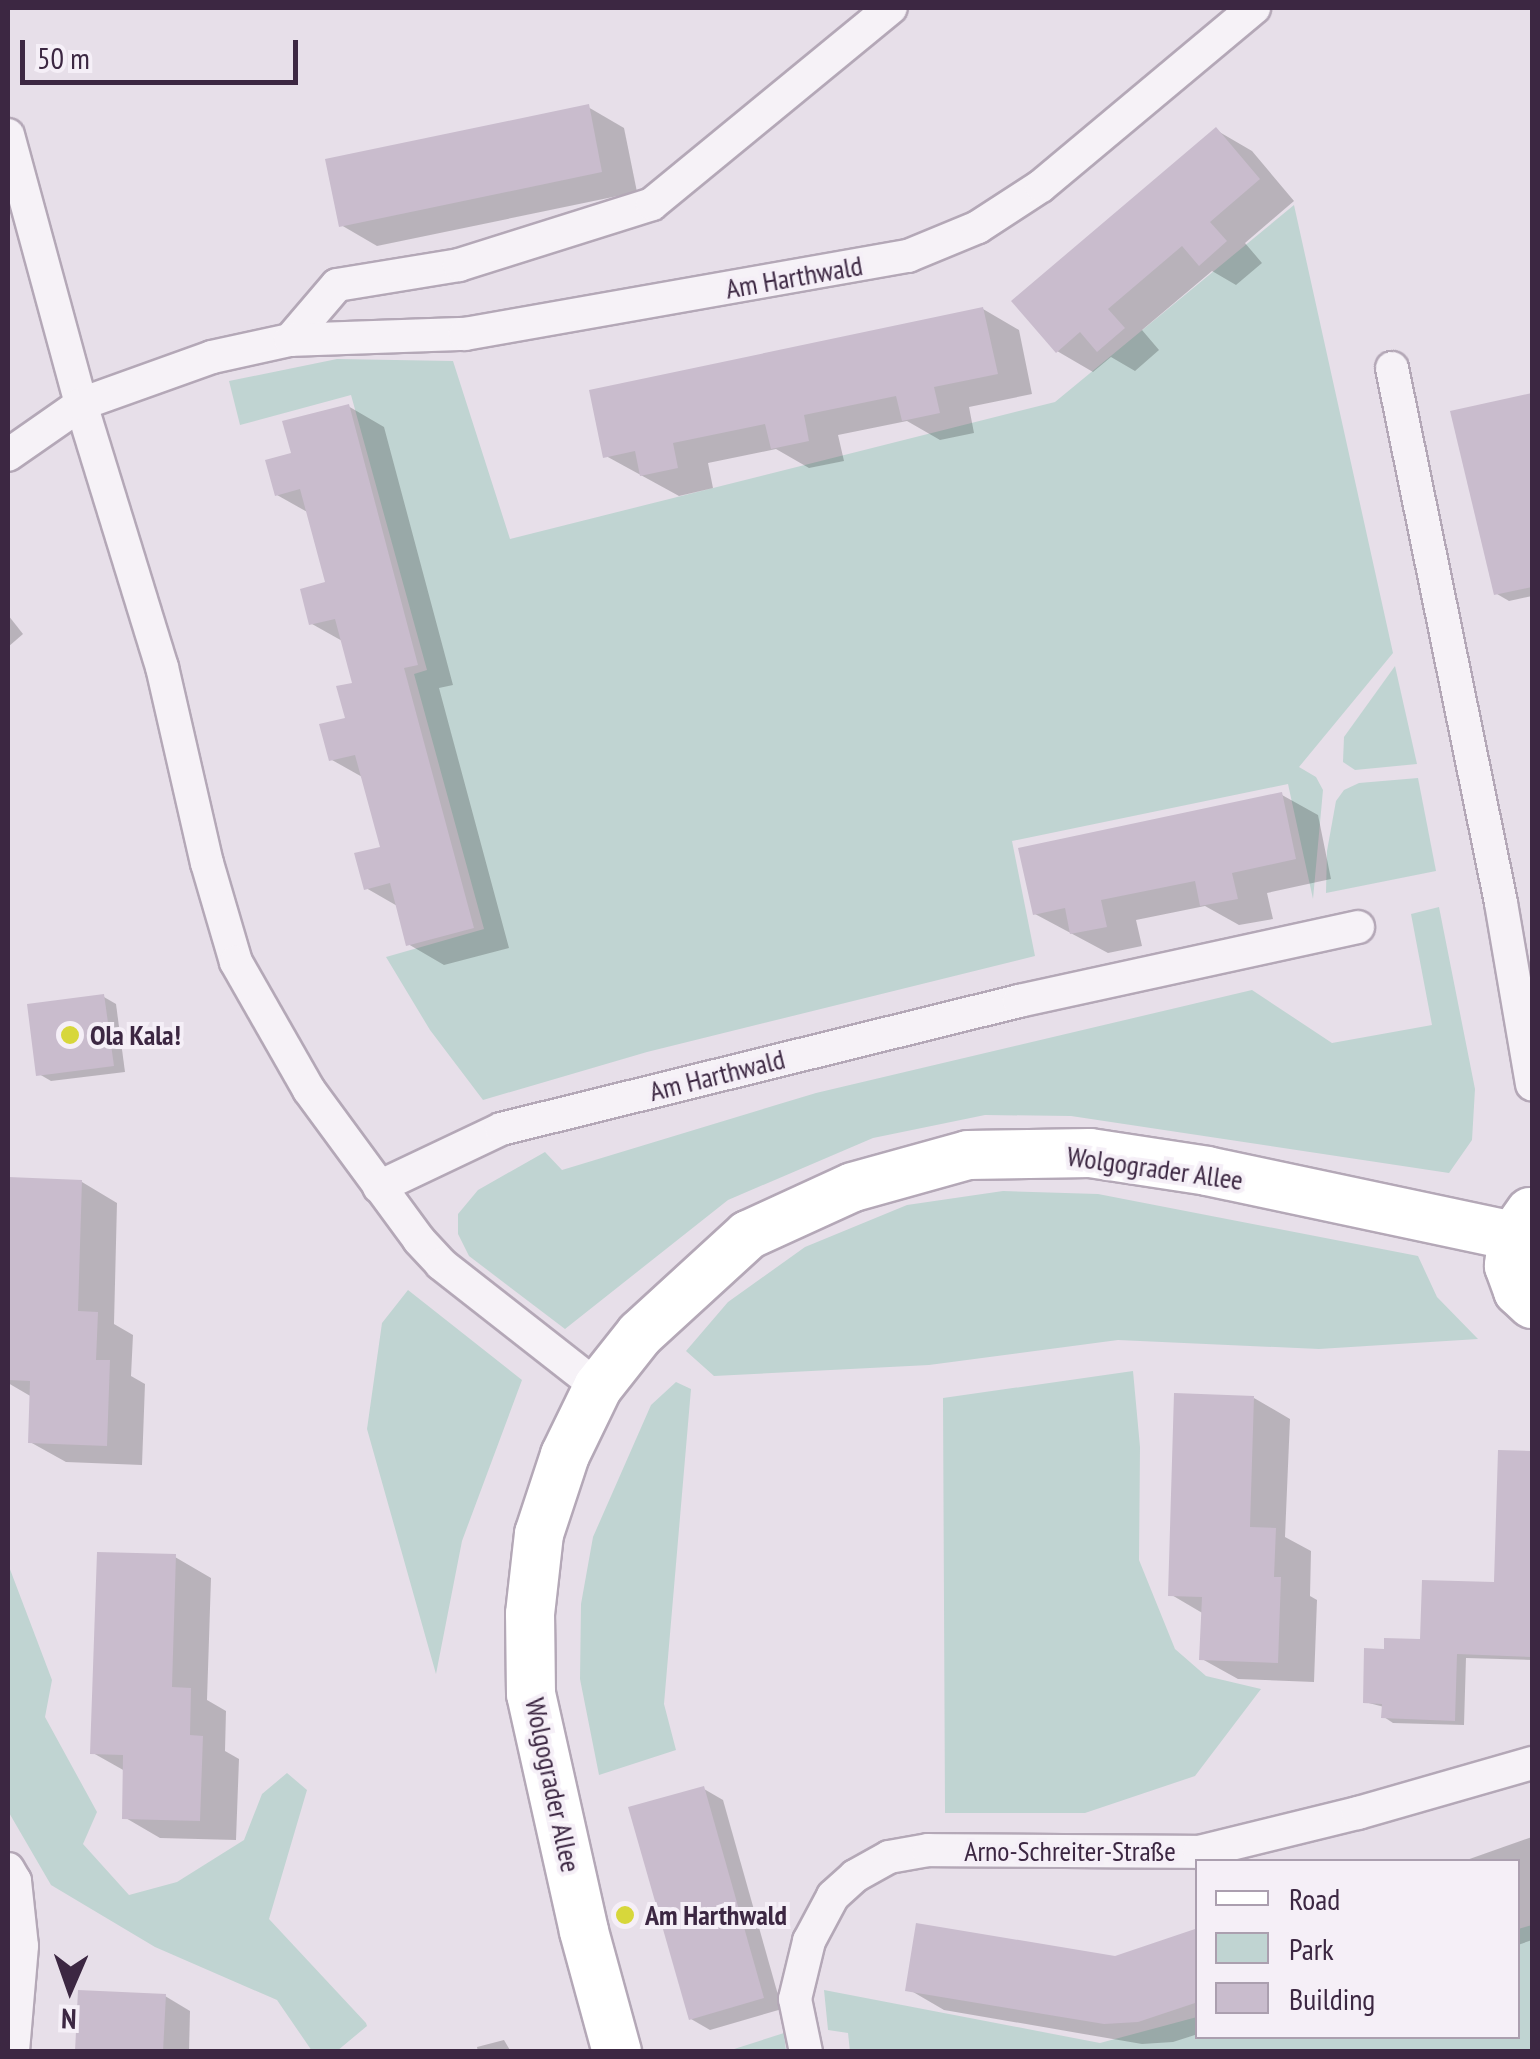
<!DOCTYPE html>
<meta charset="utf-8">
<style>
body{margin:0}
#map{position:relative;width:1540px;height:2059px;overflow:hidden;background:#e7dfe9;font-family:"PT Sans Narrow",sans-serif}
div>[style]{position:absolute}
[style*='--x']{left:calc(var(--x)*1px);top:calc(var(--y)*1px);width:calc(var(--w)*1px);rotate:calc(var(--a)*1deg)}
.green>*{inset:0;background:#c0d4d2}
.shadow>*{inset:0;background:#0003}
.building>*{inset:0;background:#c9bccd}
.roads{filter:drop-shadow(2px 0 #b4a8b7) drop-shadow(-2px 0 #b4a8b7) drop-shadow(0 2px #b4a8b7) drop-shadow(0 -2px #b4a8b7)}
.minor>*{height:32px;margin:-16px;padding:0 16px;transform-origin:16px;border-radius:16px;background:#f6f2f7}
.secondary>*{height:48px;margin:-24px;padding:0 24px;transform-origin:24px;border-radius:24px;background:#fff}
.dots>*{width:28px;height:28px;translate:-50% -50%;box-sizing:border-box;border:5px solid #f5eff7;border-radius:50%}
span{translate:-50% -50%;white-space:nowrap;text-align:center;line-height:1.15;-webkit-text-stroke:8px #f5eff7;paint-order:stroke}
.street-label{font-size:28px;color:#3c2742}
.poi-label{font-size:28px;color:#3c2742;font-weight:700}
.left{translate:0 -50%;text-align:left}
.frame{position:absolute;inset:0;border:10px solid #3c2742;pointer-events:none}
.legend{position:absolute;left:1195px;top:1859px;width:325px;height:180px;box-sizing:border-box;background:#f5eff7;border:2px solid #ab9faf;margin:0;padding:12px 18px;list-style:none;font-size:30px;color:#3c2742}
.legend li{display:flex;align-items:center;gap:20px;height:50px}
.legend b{width:50px;border:2px solid #ab9faf}
.north{position:absolute;left:20px;top:1939px;width:100px;height:100px;-webkit-text-stroke:8px #f5eff7;paint-order:stroke;rotate:182deg;font-size:28px;font-weight:700;line-height:40px;text-align:center;color:#3c2742}
.north::after{content:'';display:block;margin:auto;width:35px;height:45px;background:#3c2742;clip-path:polygon(50% 0,100% 100%,50% 72%,0 100%)}
.scale{position:absolute;left:20px;top:40px;width:278px;height:45px;box-sizing:border-box;border:5px solid #3c2742;border-top:0;padding-left:12px;font-size:30px;line-height:35px;white-space:nowrap;color:#3c2742;-webkit-text-stroke:8px #f5eff7;paint-order:stroke}
</style>
<div id="map">
<div class="green">
<i style="clip-path:polygon(1294px 205px,1393px 653px,1299px 767px,1316px 777px,1323px 790px,1313px 899px,1288px 784px,1012px 841px,1035px 956px,647px 1052px,483px 1100px,430px 1030px,386px 957px,484px 929px,414px 674px,427px 670px,351px 395px,240px 425px,229px 381px,337px 359px,453px 361px,510px 539px,1055px 402px)"></i>
<i style="clip-path:polygon(1395px 666px,1417px 764px,1355px 770px,1343px 762px,1344px 737px)"></i>
<i style="clip-path:polygon(1418px 778px,1436px 871px,1326px 893px,1327px 851px,1336px 801px,1344px 790px,1359px 783px)"></i>
<i style="clip-path:polygon(1439px 907px,1475px 1089px,1472px 1140px,1449px 1173px,1071px 1116px,985px 1115px,873px 1138px,728px 1200px,565px 1329px,469px 1256px,458px 1234px,458px 1214px,478px 1190px,545px 1152px,562px 1170px,816px 1093px,1252px 990px,1332px 1043px,1432px 1025px,1411px 914px)"></i>
<i style="clip-path:polygon(1003px 1191px,1098px 1194px,1418px 1256px,1437px 1297px,1478px 1339px,1319px 1349px,1118px 1340px,929px 1365px,714px 1376px,686px 1351px,728px 1302px,805px 1247px,907px 1205px)"></i>
<i style="clip-path:polygon(408px 1290px,522px 1380px,462px 1541px,436px 1674px,367px 1429px,382px 1323px)"></i>
<i style="clip-path:polygon(1133px 1371px,1140px 1447px,1139px 1560px,1175px 1649px,1206px 1676px,1261px 1689px,1195px 1776px,1085px 1813px,945px 1813px,943px 1398px)"></i>
<i style="clip-path:polygon(676px 1382px,691px 1389px,664px 1704px,676px 1750px,599px 1775px,580px 1679px,581px 1604px,593px 1537px,651px 1405px)"></i>
<i style="clip-path:polygon(8px 1564px,52px 1680px,45px 1717px,97px 1812px,83px 1844px,129px 1895px,177px 1882px,244px 1840px,262px 1794px,287px 1773px,307px 1790px,269px 1919px,366px 2023px,367px 2026px,337px 2051px,312px 2051px,277px 2000px,155px 1947px,51px 1885px,8px 1811px)"></i>
<i style="clip-path:polygon(1532px 1925px,1532px 2051px,850px 2052px,848px 2033px,828px 2030px,824px 1990px,1100px 2043px,1197px 2017px,1198px 2036px,1518px 2036px,1518px 1929px)"></i>
<i style="clip-path:polygon(784px 2033px,786px 2051px,728px 2051px)"></i>
</div>
<div class="shadow">
<i style="clip-path:polygon(588px 107px,624px 128px,637px 192px,377px 246px,341px 225px)"></i>
<i style="clip-path:polygon(1216px 130px,1252px 151px,1294px 201px,1245px 243px,1262px 263px,1236px 285px,1212px 271px,1142px 330px,1159px 350px,1135px 371px,1111px 357px,1093px 372px,1057px 351px)"></i>
<i style="clip-path:polygon(983px 309px,1019px 330px,1032px 394px,969px 407px,974px 433px,940px 440px,907px 421px,838px 435px,844px 461px,809px 468px,776px 449px,708px 463px,713px 488px,679px 496px,606px 456px)"></i>
<i style="clip-path:polygon(1532px 396px,1532px 596px,1509px 601px,1497px 594px,1453px 413px)"></i>
<i style="clip-path:polygon(348px 406px,384px 427px,453px 685px,439px 688px,509px 948px,444px 965px,408px 944px,399px 907px,366px 888px,383px 848px,364px 778px,332px 760px,348px 720px,355px 684px,344px 642px,312px 624px,328px 584px,309px 513px,277px 495px,294px 455px)"></i>
<i style="clip-path:polygon(8px 615px,23px 634px,8px 647px)"></i>
<i style="clip-path:polygon(1282px 795px,1318px 815px,1331px 879px,1267px 893px,1273px 919px,1239px 925px,1205px 906px,1136px 920px,1142px 946px,1108px 953px,1035px 914px)"></i>
<i style="clip-path:polygon(104px 997px,116px 1004px,125px 1072px,51px 1081px,39px 1074px)"></i>
<i style="clip-path:polygon(8px 1180px,82px 1182px,117px 1203px,114px 1324px,133px 1335px,131px 1376px,145px 1384px,142px 1465px,66px 1462px,30px 1442px,32px 1397px,8px 1383px)"></i>
<i style="clip-path:polygon(1254px 1398px,1290px 1419px,1285px 1537px,1311px 1551px,1310px 1596px,1317px 1600px,1314px 1682px,1238px 1679px,1202px 1659px,1204px 1614px,1170px 1594px)"></i>
<i style="clip-path:polygon(1500px 1453px,1532px 1454px,1532px 1660px,1466px 1658px,1464px 1725px,1393px 1723px,1384px 1717px,1384px 1707px,1365px 1702px,1386px 1652px,1422px 1642px,1496px 1585px)"></i>
<i style="clip-path:polygon(175px 1557px,211px 1578px,207px 1700px,226px 1711px,225px 1751px,239px 1759px,236px 1840px,160px 1838px,124px 1817px,125px 1771px,93px 1753px)"></i>
<i style="clip-path:polygon(704px 1789px,723px 1800px,782px 2009px,710px 2030px,691px 2019px)"></i>
<i style="clip-path:polygon(1532px 1837px,1532px 1940px,1518px 1945px,1518px 1862px,1461px 1862px)"></i>
<i style="clip-path:polygon(1198px 1931px,1198px 2034px,1173px 2042px,1142px 2044px,944px 2010px,908px 1989px,1115px 1959px)"></i>
<i style="clip-path:polygon(165px 1996px,190px 2011px,189px 2052px,77px 2052px)"></i>
<i style="clip-path:polygon(504px 2040px,511px 2052px,478px 2052px,477px 2047px)"></i>
</div>
<div class="building">
<i style="clip-path:polygon(589px 104px,602px 172px,339px 227px,325px 159px)"></i>
<i style="clip-path:polygon(1216px 127px,1260px 179px,1210px 222px,1227px 241px,1199px 266px,1182px 246px,1108px 309px,1125px 328px,1097px 352px,1080px 332px,1056px 353px,1011px 301px)"></i>
<i style="clip-path:polygon(983px 307px,998px 374px,934px 387px,940px 413px,902px 421px,896px 396px,804px 415px,809px 441px,771px 449px,765px 424px,673px 443px,678px 468px,640px 476px,635px 451px,603px 458px,589px 390px)"></i>
<i style="clip-path:polygon(1532px 393px,1532px 587px,1494px 595px,1450px 411px)"></i>
<i style="clip-path:polygon(349px 404px,418px 665px,404px 668px,474px 928px,406px 946px,390px 883px,364px 890px,354px 853px,380px 847px,355px 755px,329px 761px,319px 724px,345px 718px,336px 686px,352px 683px,335px 619px,309px 625px,300px 589px,325px 582px,300px 489px,275px 496px,265px 460px,291px 453px,282px 421px)"></i>
<i style="clip-path:polygon(1282px 792px,1296px 859px,1232px 873px,1238px 899px,1200px 906px,1195px 881px,1101px 900px,1107px 927px,1070px 934px,1065px 908px,1033px 915px,1018px 848px)"></i>
<i style="clip-path:polygon(104px 994px,114px 1066px,36px 1076px,27px 1004px)"></i>
<i style="clip-path:polygon(8px 1177px,82px 1180px,78px 1311px,98px 1312px,96px 1360px,110px 1360px,107px 1446px,28px 1443px,30px 1381px,8px 1380px)"></i>
<i style="clip-path:polygon(1174px 1393px,1254px 1396px,1250px 1527px,1276px 1528px,1274px 1577px,1281px 1577px,1278px 1663px,1199px 1660px,1202px 1597px,1168px 1596px)"></i>
<i style="clip-path:polygon(1498px 1450px,1532px 1451px,1532px 1657px,1457px 1654px,1455px 1721px,1381px 1718px,1382px 1704px,1363px 1703px,1364px 1648px,1384px 1649px,1384px 1638px,1420px 1639px,1422px 1580px,1494px 1582px)"></i>
<i style="clip-path:polygon(97px 1552px,176px 1554px,172px 1687px,191px 1688px,190px 1735px,203px 1736px,200px 1821px,122px 1819px,123px 1755px,90px 1754px)"></i>
<i style="clip-path:polygon(704px 1786px,764px 1998px,689px 2020px,628px 1807px)"></i>
<i style="clip-path:polygon(916px 1923px,1115px 1956px,1198px 1928px,1198px 2002px,1138px 2022px,1104px 2024px,905px 1991px)"></i>
<i style="clip-path:polygon(78px 1990px,166px 1994px,163px 2052px,75px 2052px)"></i>
</div>
<div class="roads">
<div class="minor">
<i style="--x:8;--y:135;--w:279;--a:74.8"></i>
<i style="--x:81;--y:404;--w:275;--a:72.9"></i>
<i style="--x:162;--y:667;--w:201;--a:77.1"></i>
<i style="--x:207;--y:863;--w:103;--a:73.7"></i>
<i style="--x:236;--y:962;--w:147;--a:60.3"></i>
<i style="--x:309;--y:1090;--w:186;--a:53.7"></i>
<i style="--x:419;--y:1240;--w:33;--a:47"></i>
<i style="--x:441;--y:1264;--w:199;--a:38.1"></i>
<i style="--x:290;--y:340;--w:72;--a:-49.5"></i>
<i style="--x:337;--y:285;--w:124;--a:-9.3"></i>
<i style="--x:459;--y:265;--w:202;--a:-17.5"></i>
<i style="--x:652;--y:204;--w:309;--a:-39.4"></i>
<i style="--x:1392;--y:368;--w:546;--a:78.48"></i>
<i style="--x:1501;--y:903;--w:184;--a:80.3"></i>
<i style="--x:8;--y:455;--w:89;--a:-34.9"></i>
<i style="--x:81;--y:404;--w:139;--a:-19.7"></i>
<i style="--x:212;--y:357;--w:80;--a:-12.3"></i>
<i style="--x:290;--y:340;--w:175;--a:-2"></i>
<i style="--x:465;--y:334;--w:450;--a:-10"></i>
<i style="--x:908;--y:256;--w:76;--a:-22.5"></i>
<i style="--x:978;--y:227;--w:75;--a:-33.1"></i>
<i style="--x:1041;--y:186;--w:278;--a:-39.9"></i>
<i style="--x:379;--y:1187;--w:135;--a:-25.4"></i>
<i style="--x:501;--y:1129;--w:534;--a:-13.88"></i>
<i style="--x:1019;--y:1001;--w:347;--a:-12.3"></i>
<i style="--x:8;--y:1869;--w:14;--a:60"></i>
<i style="--x:15;--y:1881;--w:65;--a:83.9"></i>
<i style="--x:22;--y:1946;--w:106;--a:94.9"></i>
<i style="--x:806;--y:2052;--w:54;--a:-101.7"></i>
<i style="--x:795;--y:1999;--w:60;--a:-76.4"></i>
<i style="--x:809;--y:1941;--w:51;--a:-61.9"></i>
<i style="--x:833;--y:1896;--w:30;--a:-42"></i>
<i style="--x:855;--y:1876;--w:39;--a:-29"></i>
<i style="--x:889;--y:1857;--w:40;--a:-10"></i>
<i style="--x:928;--y:1850;--w:271;--a:0.4"></i>
<i style="--x:1199;--y:1852;--w:164;--a:-13.8"></i>
<i style="--x:1358;--y:1813;--w:181;--a:-16"></i>
</div>
<div class="secondary">
<i style="--x:1530;--y:1212;--w:29;--a:125"></i>
<i style="--x:1513;--y:1236;--w:30;--a:98"></i>
<i style="--x:1509;--y:1266;--w:27;--a:70"></i>
<i style="--x:1518;--y:1291;--w:19;--a:43"></i>
<i style="--x:617;--y:2052;--w:125;--a:-105.3"></i>
<i style="--x:584;--y:1931;--w:243;--a:-102.6"></i>
<i style="--x:531;--y:1694;--w:80;--a:-90.7"></i>
<i style="--x:530;--y:1614;--w:81;--a:-83.6"></i>
<i style="--x:539;--y:1534;--w:83;--a:-71.8"></i>
<i style="--x:565;--y:1455;--w:76;--a:-64.1"></i>
<i style="--x:598;--y:1387;--w:68;--a:-51.6"></i>
<i style="--x:640;--y:1334;--w:147;--a:-42.5"></i>
<i style="--x:748;--y:1235;--w:115;--a:-24.6"></i>
<i style="--x:853;--y:1187;--w:119;--a:-15.5"></i>
<i style="--x:968;--y:1155;--w:122;--a:-0.9"></i>
<i style="--x:1090;--y:1153;--w:118;--a:8.7"></i>
<i style="--x:1207;--y:1171;--w:313;--a:12"></i>
</div>
</div>
<div class="dots">
<i style="left:70px;top:1035px;background:#d7d73b"></i>
<i style="left:625px;top:1915px;background:#d7d73b"></i>
</div>
<div class="street-label">
<span style="left:794px;top:277px;rotate:-10deg">Am Harthwald</span>
<span style="left:717px;top:1075px;rotate:-14deg">Am Harthwald</span>
<span style="left:1155px;top:1168px;rotate:8deg">Wolgograder Allee</span>
<span style="left:553px;top:1785px;rotate:78deg">Wolgograder Allee</span>
<span style="left:1070px;top:1851px">Arno-Schreiter-Straße</span>
</div>
<div class="poi-label">
<span class="left" style="left:90px;top:1035px">Ola Kala!</span>
<span class="left" style="left:645px;top:1915px">Am Harthwald</span>
</div>
<div class="frame"></div>
<ul class="legend">
<li><b style="height:12px;background:#fff"></b>Road</li>
<li><b style="height:28px;background:#c0d4d2"></b>Park</li>
<li><b style="height:28px;background:#c9bccd"></b>Building</li>
</ul>
<div class="north">N</div>
<div class="scale">50 m</div>
</div>
